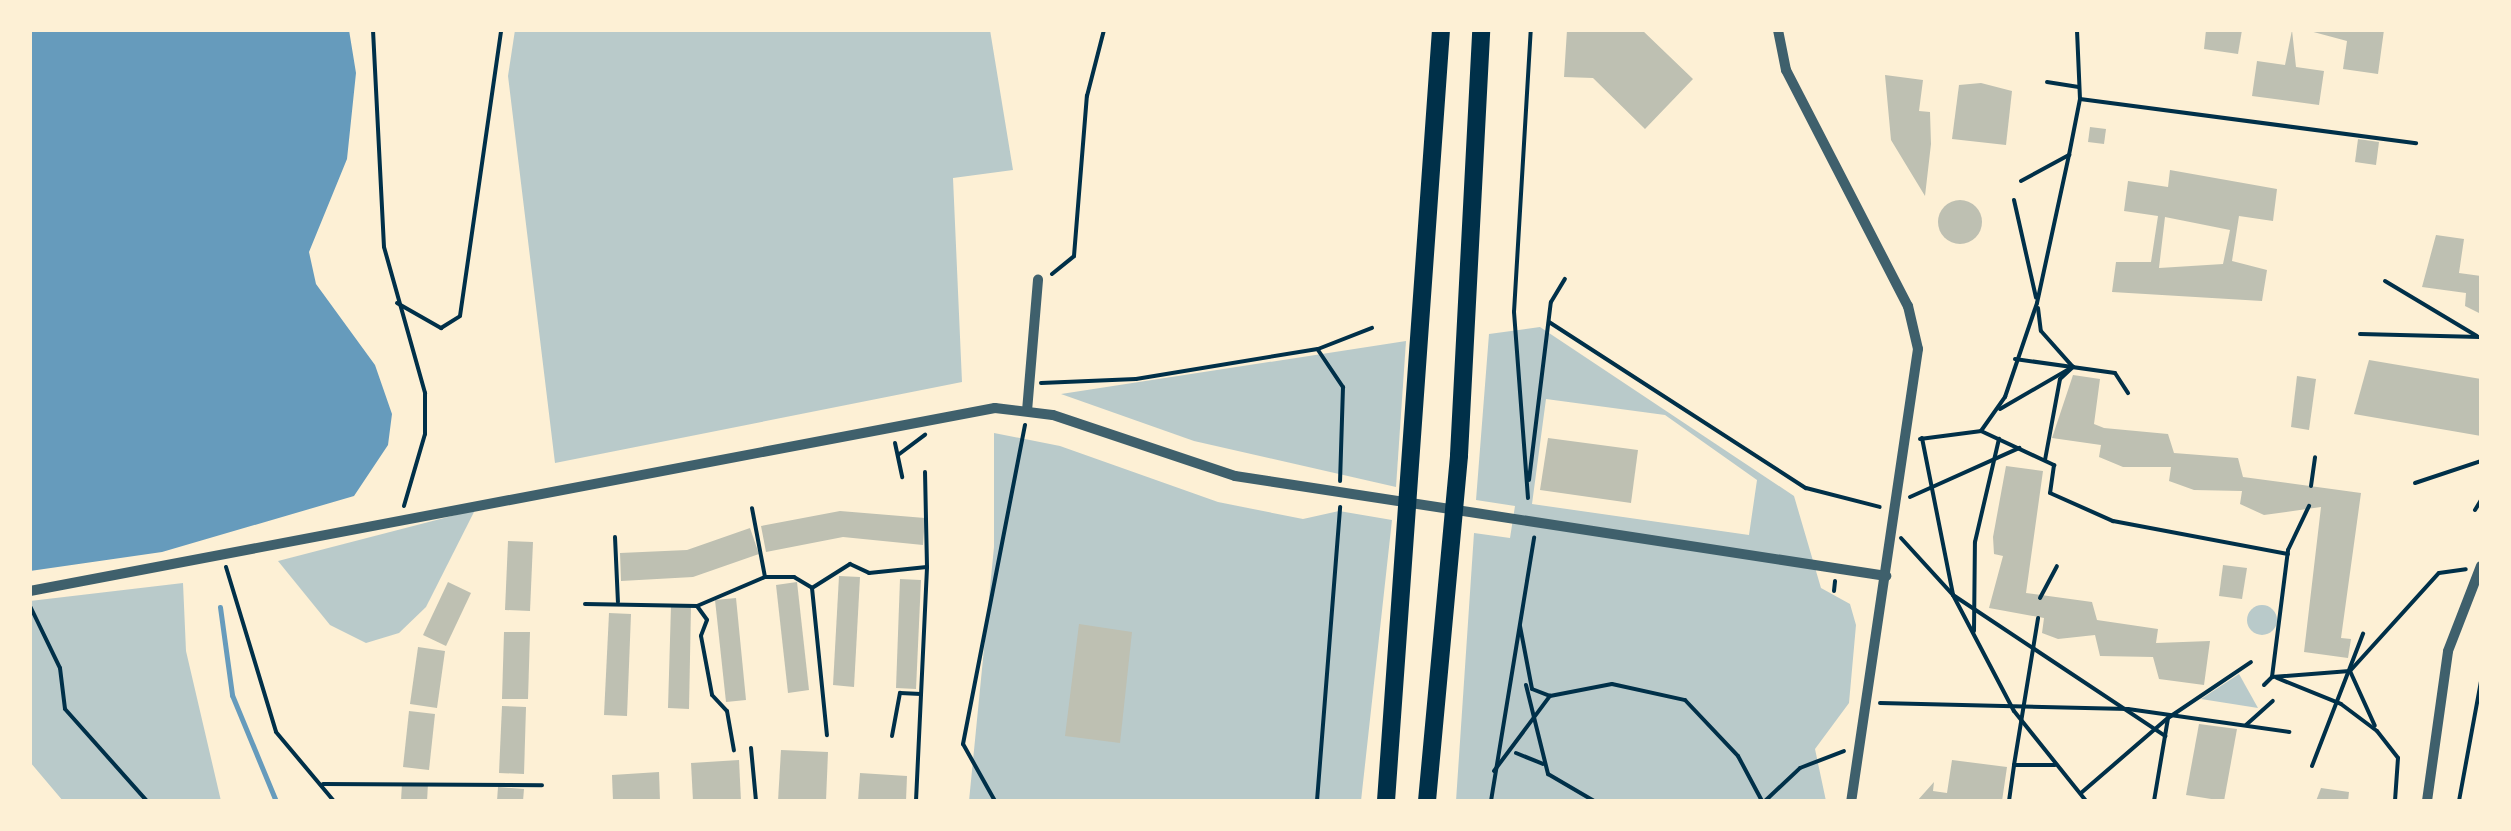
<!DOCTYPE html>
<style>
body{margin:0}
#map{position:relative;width:2511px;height:831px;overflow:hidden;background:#fdf0d5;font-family:"Noto Serif",serif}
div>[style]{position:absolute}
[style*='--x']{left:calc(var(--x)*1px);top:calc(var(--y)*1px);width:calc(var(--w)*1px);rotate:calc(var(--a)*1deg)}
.green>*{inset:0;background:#b9caca}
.round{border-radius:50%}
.water>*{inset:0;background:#669bbc}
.stream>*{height:5px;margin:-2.5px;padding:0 2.5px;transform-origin:2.5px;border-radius:2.5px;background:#669bbc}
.building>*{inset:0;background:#bec0b2}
.path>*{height:4px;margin:-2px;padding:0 2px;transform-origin:2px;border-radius:2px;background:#003049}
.minor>*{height:10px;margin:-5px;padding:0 5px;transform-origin:5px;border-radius:5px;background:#3f606c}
.trunk>*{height:18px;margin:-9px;padding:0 9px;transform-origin:9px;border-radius:9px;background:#003049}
span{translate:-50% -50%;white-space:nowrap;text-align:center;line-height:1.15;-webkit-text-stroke:9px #fdf0d5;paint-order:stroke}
.frame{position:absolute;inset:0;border:32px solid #fdf0d5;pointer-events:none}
</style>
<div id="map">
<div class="green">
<i style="clip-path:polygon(515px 30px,990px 30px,1013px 170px,953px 178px,962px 382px,555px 463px,508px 76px)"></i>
<i style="clip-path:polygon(evenodd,1540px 327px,1794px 496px,1821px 588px,1850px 604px,1856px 625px,1849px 703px,1815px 749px,1826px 801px,1456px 801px,1474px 533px,1510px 538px,1515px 506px,1476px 500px,1489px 334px,1540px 327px,1546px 399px,1665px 415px,1757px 480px,1749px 535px,1532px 504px,1546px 399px)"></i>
<i style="clip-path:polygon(1406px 341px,1396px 487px,1194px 441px,1061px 394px)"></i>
<i style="clip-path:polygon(994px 433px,1060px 446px,1218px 502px,1303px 519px,1339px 511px,1392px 520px,1361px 801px,969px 801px,994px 547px)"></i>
<i style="clip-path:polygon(475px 510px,426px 607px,399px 633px,366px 643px,330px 625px,278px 561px)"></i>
<i style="clip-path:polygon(183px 583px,186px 651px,221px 801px,63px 801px,30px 762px,30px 601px)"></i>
<i class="round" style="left:2247px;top:605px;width:30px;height:30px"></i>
<i style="clip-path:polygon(2239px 674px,2258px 708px,2201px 699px)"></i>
</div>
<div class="water">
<i style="clip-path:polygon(30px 30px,349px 30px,356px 73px,347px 159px,309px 252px,316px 284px,375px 365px,392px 414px,388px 445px,354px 496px,162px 552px,30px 571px)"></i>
</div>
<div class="stream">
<i style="--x:220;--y:607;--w:89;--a:82.2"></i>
<i style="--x:232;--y:695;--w:115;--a:67.5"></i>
</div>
<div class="building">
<i style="clip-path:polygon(1567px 30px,1642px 30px,1693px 79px,1645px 129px,1593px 78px,1564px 77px)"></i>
<i style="clip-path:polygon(2206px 30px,2242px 30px,2238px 54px,2204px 49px)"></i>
<i style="clip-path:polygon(2292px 30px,2296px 67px,2324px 71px,2319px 105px,2252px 96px,2257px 61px,2285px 65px)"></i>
<i style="clip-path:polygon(2306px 30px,2384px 30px,2378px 74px,2343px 69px,2347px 41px)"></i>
<i style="clip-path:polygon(1885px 75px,1923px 80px,1919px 111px,1930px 112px,1931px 144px,1925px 196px,1891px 140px)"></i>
<i style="clip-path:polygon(1981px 83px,2012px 91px,2006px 145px,1952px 139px,1959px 85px)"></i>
<i style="clip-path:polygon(2090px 127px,2106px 129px,2104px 144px,2088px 142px)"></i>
<i style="clip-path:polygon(2358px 139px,2379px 142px,2376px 165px,2355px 162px)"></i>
<i style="clip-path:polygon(evenodd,2170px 170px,2277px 189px,2273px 221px,2239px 216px,2232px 261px,2267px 270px,2262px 301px,2112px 292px,2116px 262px,2151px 262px,2158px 216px,2124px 211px,2128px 181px,2168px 187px,2170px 170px,2165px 217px,2230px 230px,2223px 264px,2159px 268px,2165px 217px)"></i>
<i class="round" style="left:1938px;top:200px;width:44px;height:44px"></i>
<i style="clip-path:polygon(2436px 235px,2464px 239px,2459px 273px,2481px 276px,2481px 314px,2465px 306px,2466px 293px,2422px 287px)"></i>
<i style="clip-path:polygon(2369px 360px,2481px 379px,2481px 436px,2354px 414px)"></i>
<i style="clip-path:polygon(2073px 375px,2100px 379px,2094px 424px,2104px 428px,2168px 434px,2174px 453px,2238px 458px,2243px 477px,2361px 493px,2341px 638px,2351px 639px,2348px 658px,2304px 652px,2321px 507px,2264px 515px,2240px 504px,2242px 491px,2194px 490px,2169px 481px,2171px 467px,2123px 467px,2099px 457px,2101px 445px,2052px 438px)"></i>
<i style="clip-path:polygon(2297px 376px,2316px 379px,2309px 430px,2291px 427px)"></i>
<i style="clip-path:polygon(1548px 438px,1638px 450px,1631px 503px,1540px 490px)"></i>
<i style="clip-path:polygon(2006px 466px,2043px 471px,2026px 593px,2092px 602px,2097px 620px,2158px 629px,2156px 643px,2210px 641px,2204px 685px,2159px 679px,2153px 657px,2100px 656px,2095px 635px,2058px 639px,2042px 633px,2044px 618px,1989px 608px,2003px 556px,1994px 554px,1993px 537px)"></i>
<i style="clip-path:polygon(840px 511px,925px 518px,923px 545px,843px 537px,766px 552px,761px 526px)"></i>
<i style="clip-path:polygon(750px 528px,759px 554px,693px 577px,621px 581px,620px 553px,687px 550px)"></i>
<i style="clip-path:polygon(508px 541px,533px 542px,530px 611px,505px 610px)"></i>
<i style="clip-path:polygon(2223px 565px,2247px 568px,2242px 599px,2219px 596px)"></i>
<i style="clip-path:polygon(839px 576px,860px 577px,854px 687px,833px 685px)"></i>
<i style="clip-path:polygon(900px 579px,921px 580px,916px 689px,896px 688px)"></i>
<i style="clip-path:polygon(448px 582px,471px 593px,446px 646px,423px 635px)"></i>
<i style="clip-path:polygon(797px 582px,809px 690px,788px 693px,776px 585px)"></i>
<i style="clip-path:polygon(736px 598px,746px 700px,726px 702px,715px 600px)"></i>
<i style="clip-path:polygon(671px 606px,691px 606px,689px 709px,668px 708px)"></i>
<i style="clip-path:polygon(609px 613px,631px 614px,627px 716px,604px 715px)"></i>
<i style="clip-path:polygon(1079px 624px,1132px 632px,1120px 743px,1065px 736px)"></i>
<i style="clip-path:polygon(504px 632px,530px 632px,528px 699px,502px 699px)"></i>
<i style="clip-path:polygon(418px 647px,445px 651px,437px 708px,410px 704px)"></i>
<i style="clip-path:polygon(502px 706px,526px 707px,524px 774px,499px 773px)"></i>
<i style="clip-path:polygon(409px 711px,435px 714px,429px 770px,403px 767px)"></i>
<i style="clip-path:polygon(2199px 724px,2237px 729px,2224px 801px,2186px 795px)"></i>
<i style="clip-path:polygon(781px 750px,828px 752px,826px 801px,778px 801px)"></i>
<i style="clip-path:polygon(739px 760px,741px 801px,693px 801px,691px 763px)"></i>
<i style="clip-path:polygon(1952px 760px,2007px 767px,2002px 801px,1917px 801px,1934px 782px,1933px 791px,1947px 793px)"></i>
<i style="clip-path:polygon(659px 772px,660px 801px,613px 801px,612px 775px)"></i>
<i style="clip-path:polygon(860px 773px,907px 776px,906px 801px,858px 801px)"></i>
<i style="clip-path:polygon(402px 783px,428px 784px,427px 801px,401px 801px)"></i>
<i style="clip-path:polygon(498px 787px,524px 789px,523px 801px,497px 801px)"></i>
<i style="clip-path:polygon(2321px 788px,2349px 792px,2348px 801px,2316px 801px)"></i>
</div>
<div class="path">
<i style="--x:373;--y:30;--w:217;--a:87.1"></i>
<i style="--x:384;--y:247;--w:152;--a:74.3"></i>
<i style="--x:425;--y:393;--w:41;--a:90"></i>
<i style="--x:425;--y:434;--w:75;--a:106.3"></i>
<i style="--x:2047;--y:82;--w:32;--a:9"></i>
<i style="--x:2080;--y:99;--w:339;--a:7.5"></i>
<i style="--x:2021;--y:181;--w:55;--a:-28.4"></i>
<i style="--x:2069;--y:155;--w:57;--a:-78.9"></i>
<i style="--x:2080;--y:99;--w:69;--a:-92.5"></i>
<i style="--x:2014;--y:200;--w:100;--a:77.3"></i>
<i style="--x:1052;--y:274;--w:28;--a:-39"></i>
<i style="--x:1074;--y:256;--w:161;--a:-85.4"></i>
<i style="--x:1087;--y:96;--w:68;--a:-75.6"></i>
<i style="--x:2385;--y:281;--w:107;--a:30.9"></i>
<i style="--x:397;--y:303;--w:51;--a:29.6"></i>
<i style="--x:441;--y:328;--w:22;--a:-32"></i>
<i style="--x:460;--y:316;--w:289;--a:-81.8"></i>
<i style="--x:2038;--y:308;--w:23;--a:83"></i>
<i style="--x:2041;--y:331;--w:48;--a:48.4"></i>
<i style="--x:1549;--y:322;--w:306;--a:32.9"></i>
<i style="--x:1806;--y:488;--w:76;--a:14.4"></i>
<i style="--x:2360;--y:334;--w:120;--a:1.4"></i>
<i style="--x:1318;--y:350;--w:45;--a:56"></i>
<i style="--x:1343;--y:387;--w:94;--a:91.8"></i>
<i style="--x:2015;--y:359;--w:101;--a:8"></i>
<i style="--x:2115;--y:373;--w:24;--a:57"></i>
<i style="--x:1041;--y:383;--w:95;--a:-2.4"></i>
<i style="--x:1136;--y:379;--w:184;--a:-9.4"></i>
<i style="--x:1318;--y:349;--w:58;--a:-21.3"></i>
<i style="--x:2000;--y:409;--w:80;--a:-30.1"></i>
<i style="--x:1981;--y:431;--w:81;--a:25"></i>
<i style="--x:2054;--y:465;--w:28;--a:98"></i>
<i style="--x:2050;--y:493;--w:69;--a:24"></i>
<i style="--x:2113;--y:521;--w:178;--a:10.7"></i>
<i style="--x:1922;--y:438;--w:160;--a:78.8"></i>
<i style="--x:1953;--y:595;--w:255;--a:33.6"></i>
<i style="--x:1920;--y:439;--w:62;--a:-7.5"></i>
<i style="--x:1981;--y:431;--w:42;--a:-54.8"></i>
<i style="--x:2005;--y:397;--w:99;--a:-71.2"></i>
<i style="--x:2037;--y:303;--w:151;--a:-77.8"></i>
<i style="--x:895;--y:443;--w:35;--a:78"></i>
<i style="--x:898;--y:455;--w:34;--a:-37"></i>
<i style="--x:2045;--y:460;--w:82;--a:-79.5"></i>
<i style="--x:2060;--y:379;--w:18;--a:-43"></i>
<i style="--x:1529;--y:480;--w:179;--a:-83"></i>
<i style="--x:1551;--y:302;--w:27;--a:-59"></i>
<i style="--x:2415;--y:483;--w:70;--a:-18.4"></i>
<i style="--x:2311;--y:486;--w:29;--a:-82"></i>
<i style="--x:1910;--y:497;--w:120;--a:-24.2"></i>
<i style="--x:1528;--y:498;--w:187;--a:-94.3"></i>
<i style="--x:1514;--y:312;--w:283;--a:-86.6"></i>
<i style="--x:2475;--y:510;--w:12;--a:-59"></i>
<i style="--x:615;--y:537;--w:65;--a:87.4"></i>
<i style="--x:1901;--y:538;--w:77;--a:47.6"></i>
<i style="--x:1953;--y:595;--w:131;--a:62.3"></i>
<i style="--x:2014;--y:711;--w:115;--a:51.3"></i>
<i style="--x:226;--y:567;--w:172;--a:73.1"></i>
<i style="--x:276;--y:732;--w:90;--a:50"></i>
<i style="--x:765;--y:577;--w:29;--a:0"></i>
<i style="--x:794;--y:577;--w:21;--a:31"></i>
<i style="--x:812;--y:588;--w:45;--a:-32.3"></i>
<i style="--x:850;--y:564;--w:21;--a:25"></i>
<i style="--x:869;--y:573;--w:58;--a:-5.9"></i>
<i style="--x:927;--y:567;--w:95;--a:-91.2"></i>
<i style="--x:812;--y:588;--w:148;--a:84.2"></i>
<i style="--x:1834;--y:591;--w:10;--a:-84"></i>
<i style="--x:2040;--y:598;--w:36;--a:-62"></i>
<i style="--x:585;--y:604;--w:112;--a:1"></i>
<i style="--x:697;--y:606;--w:74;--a:-23.1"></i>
<i style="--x:765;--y:577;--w:70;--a:-100.7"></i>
<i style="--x:30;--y:606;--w:69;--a:64.2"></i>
<i style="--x:60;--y:668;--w:41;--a:83"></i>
<i style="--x:65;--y:709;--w:123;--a:48.3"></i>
<i style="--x:697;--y:606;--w:17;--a:54"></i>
<i style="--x:707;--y:620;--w:17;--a:111"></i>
<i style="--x:701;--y:636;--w:60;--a:79.4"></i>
<i style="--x:712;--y:695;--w:22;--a:47"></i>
<i style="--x:727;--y:711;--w:40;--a:80"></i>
<i style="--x:1520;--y:626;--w:64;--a:79.2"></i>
<i style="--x:1532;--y:689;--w:19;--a:21"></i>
<i style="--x:1550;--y:696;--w:63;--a:-11"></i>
<i style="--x:1612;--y:684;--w:75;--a:12.4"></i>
<i style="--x:1685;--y:700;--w:77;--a:46.6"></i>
<i style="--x:1738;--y:756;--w:51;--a:61.9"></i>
<i style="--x:1974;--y:631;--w:89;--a:-89.4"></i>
<i style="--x:1975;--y:542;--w:106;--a:-76.9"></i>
<i style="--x:2350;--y:671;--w:60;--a:65.6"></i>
<i style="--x:2272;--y:677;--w:78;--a:-4.4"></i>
<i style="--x:2350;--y:671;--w:132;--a:-47.8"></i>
<i style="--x:2439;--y:573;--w:27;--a:-8"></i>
<i style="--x:2277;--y:678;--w:69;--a:22.1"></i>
<i style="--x:2341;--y:704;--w:45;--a:36.9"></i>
<i style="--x:2377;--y:731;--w:34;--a:52"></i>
<i style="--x:2398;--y:758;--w:43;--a:94"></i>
<i style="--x:1526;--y:685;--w:92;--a:76.1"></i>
<i style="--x:1548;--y:774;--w:53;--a:30.4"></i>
<i style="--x:2264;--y:685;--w:11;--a:-45"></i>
<i style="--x:2272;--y:677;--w:128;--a:-82.8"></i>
<i style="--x:2288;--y:550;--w:49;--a:-64.5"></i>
<i style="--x:1880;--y:703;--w:248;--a:1.4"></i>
<i style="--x:2128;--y:709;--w:163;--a:8.1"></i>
<i style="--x:2246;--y:725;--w:36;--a:-42"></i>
<i style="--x:892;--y:736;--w:44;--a:-79.5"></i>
<i style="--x:900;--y:693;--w:21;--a:3"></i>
<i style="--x:751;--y:748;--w:53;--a:84.6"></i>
<i style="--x:1516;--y:753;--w:29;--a:22"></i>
<i style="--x:2014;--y:765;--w:149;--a:-80.7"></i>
<i style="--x:2312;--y:766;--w:142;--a:-68.9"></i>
<i style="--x:1494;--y:771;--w:94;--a:-53.3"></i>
<i style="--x:323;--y:784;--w:219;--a:0.3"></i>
<i style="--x:2081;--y:793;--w:115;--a:-40.8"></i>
<i style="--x:916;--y:801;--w:234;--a:-87.3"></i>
<i style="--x:995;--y:801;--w:65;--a:-119.3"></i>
<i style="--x:963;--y:744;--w:325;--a:-79"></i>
<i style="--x:1317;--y:801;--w:295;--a:-85.5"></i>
<i style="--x:1491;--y:801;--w:267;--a:-80.7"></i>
<i style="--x:1765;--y:801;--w:48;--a:-43.3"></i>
<i style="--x:1800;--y:768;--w:47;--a:-21.1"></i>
<i style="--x:2009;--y:801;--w:36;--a:-82"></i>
<i style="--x:2014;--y:765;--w:41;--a:0"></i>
<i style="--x:2154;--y:801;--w:84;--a:-80.4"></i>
<i style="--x:2168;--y:718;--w:100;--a:-34"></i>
<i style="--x:2459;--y:801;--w:122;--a:-79.6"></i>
</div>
<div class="minor">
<i style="--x:1778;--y:30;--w:41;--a:78.7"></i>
<i style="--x:1786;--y:70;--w:266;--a:62.7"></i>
<i style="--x:1908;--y:306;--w:44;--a:76.9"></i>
<i style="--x:1918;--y:349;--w:457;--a:98.4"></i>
<i style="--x:1027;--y:411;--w:132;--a:-85.2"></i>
<i style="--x:30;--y:591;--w:982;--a:-10.74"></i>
<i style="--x:995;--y:408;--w:58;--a:6.9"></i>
<i style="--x:1053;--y:415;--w:192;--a:18.5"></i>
<i style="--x:1235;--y:476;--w:659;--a:8.73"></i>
<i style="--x:2427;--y:801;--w:151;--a:-82"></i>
<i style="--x:2448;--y:651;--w:91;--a:-68.8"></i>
</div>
<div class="trunk">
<i style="--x:1386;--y:801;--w:773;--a:-85.92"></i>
<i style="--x:1427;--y:801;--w:347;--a:-84.7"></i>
<i style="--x:1459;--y:455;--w:426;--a:-87"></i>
</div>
<div class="frame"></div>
</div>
